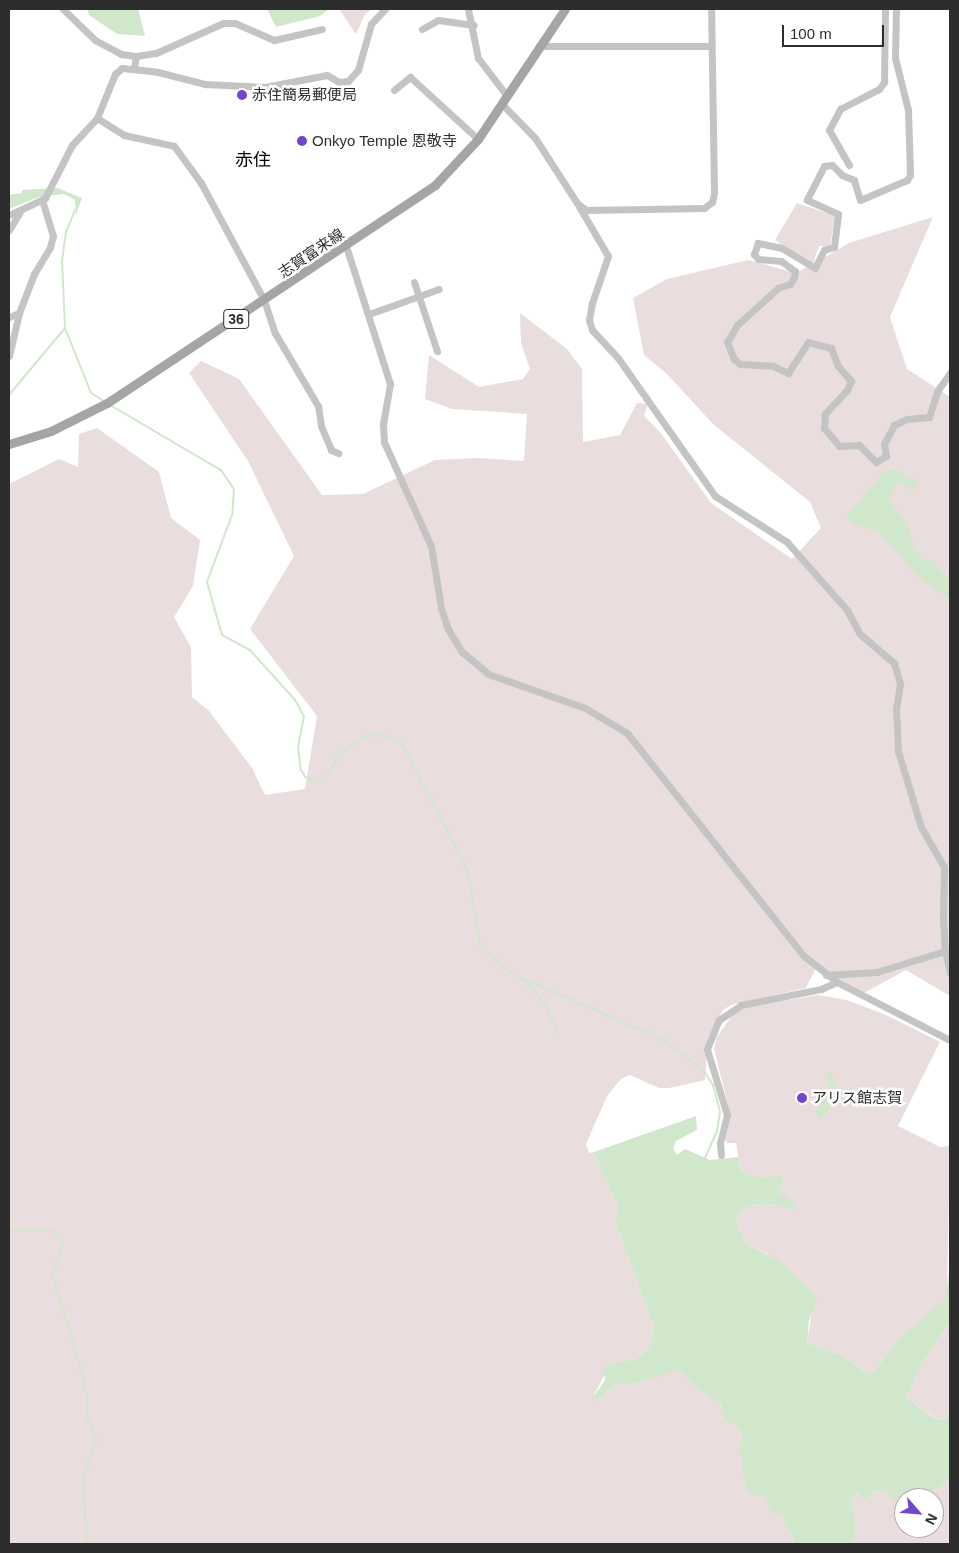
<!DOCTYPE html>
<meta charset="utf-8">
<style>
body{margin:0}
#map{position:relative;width:959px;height:1553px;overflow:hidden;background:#fff;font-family:Helvetica,"Noto Sans JP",sans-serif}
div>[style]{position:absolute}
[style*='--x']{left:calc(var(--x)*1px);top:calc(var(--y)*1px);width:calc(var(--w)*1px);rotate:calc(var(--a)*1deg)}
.green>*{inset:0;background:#e9ddde}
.water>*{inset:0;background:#d1e7cb}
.stream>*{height:2px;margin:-1px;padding:0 1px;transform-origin:1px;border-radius:1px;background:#d1e7cb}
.minor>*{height:7px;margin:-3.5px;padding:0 3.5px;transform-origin:3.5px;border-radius:3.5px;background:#c4c4c4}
.major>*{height:9px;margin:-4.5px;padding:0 4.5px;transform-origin:4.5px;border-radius:4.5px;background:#a5a5a5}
.dots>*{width:14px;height:14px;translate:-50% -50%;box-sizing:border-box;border:2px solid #fff;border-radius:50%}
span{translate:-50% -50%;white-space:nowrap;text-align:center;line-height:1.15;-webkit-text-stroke:5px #fff;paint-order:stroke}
.shield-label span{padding:1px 4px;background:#fff;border:1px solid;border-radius:4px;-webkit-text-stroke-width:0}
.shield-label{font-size:14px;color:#2d2d2d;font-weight:700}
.poi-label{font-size:15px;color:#2d2d2d}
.left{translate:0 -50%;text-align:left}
.street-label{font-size:15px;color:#2d2d2d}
.quarter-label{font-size:18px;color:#000}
.frame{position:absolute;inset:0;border:10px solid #2d2d2d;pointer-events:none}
.north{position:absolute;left:894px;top:1488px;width:50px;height:50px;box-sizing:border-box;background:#fff;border:1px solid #ababab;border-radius:50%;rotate:117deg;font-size:14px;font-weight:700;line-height:20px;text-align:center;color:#2d2d2d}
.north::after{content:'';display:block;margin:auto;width:18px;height:22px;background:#7245ce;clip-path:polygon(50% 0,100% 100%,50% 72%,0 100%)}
.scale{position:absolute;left:782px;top:25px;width:102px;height:22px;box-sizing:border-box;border:2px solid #2d2d2d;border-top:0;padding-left:6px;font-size:15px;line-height:18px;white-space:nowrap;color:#2d2d2d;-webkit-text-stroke:4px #fff;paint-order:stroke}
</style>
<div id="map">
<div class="green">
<i style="clip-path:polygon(339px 9px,372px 9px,365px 14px,356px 34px)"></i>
<i style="clip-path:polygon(797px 203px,835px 216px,830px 247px,819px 246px,813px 264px,849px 243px,933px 217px,890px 317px,907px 369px,950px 397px,950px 996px,906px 970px,862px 994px,822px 968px,816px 968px,806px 988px,731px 1005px,723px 1010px,708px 1039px,705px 1080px,669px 1088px,659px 1088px,630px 1075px,621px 1079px,607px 1096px,586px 1144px,589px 1153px,594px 1152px,619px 1209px,615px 1221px,654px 1328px,650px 1349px,635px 1359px,611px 1363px,594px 1395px,597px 1400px,616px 1384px,633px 1384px,679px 1368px,697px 1388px,721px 1404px,724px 1420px,740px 1429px,772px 1513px,780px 1513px,796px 1544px,9px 1544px,9px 484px,59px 459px,78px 467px,79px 434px,97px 428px,159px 472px,171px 518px,200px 540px,193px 586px,174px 617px,191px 647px,192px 697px,209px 711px,252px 768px,265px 795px,305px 789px,317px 716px,250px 629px,294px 556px,248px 461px,189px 373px,201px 361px,239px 379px,322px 495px,363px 494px,435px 460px,478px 458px,524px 461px,527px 414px,452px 409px,425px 399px,429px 355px,479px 387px,523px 379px,530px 369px,521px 343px,520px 313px,567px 349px,582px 369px,583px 442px,620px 435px,637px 403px,648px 404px,644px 416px,660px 432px,711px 503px,792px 559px,821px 528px,810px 502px,714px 425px,666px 373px,644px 355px,633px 298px,667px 279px,748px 260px,796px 273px,810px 265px,775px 240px)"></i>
<i style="clip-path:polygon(818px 995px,847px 1000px,886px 1015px,940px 1042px,898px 1126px,940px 1147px,950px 1146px,947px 1291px,945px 1300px,930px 1315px,897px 1341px,873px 1373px,866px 1373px,843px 1356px,807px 1343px,812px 1310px,767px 1254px,745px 1243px,736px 1220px,739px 1213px,750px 1206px,775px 1204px,796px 1211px,780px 1193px,783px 1174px,762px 1178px,745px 1173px,740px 1168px,736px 1143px,727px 1143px,725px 1139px,731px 1117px,714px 1049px,717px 1037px,733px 1014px,747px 1007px)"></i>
<i style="clip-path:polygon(950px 1322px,950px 1420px,935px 1418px,907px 1398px,920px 1366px)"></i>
<i style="clip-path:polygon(950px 1479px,950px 1544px,851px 1544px,856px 1532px,852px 1500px,861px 1491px,864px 1502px,874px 1491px,885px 1492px,900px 1504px,904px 1508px,904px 1528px,934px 1528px,934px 1498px,919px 1498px,917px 1489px,934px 1491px)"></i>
</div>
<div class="water">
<i style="clip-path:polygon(87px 9px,138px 9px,145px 36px,117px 34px,89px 15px)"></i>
<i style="clip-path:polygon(267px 9px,329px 9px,320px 16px,276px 27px)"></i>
<i style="clip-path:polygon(57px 188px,82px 198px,76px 215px,75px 200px,64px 194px,39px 197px,9px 209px,9px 195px,22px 193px,22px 190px)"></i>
<i style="clip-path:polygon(885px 470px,897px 470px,917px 482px,916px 490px,896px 482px,891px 497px,893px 507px,907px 524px,914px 548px,923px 560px,934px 561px,950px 582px,948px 598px,921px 579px,880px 533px,852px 523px,846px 517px)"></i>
<i style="clip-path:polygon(830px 1072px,835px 1080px,836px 1094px,824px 1092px,830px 1089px,826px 1076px)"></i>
<i style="clip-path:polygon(819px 1097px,834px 1099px,828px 1112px,819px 1119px,815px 1110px,823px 1103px)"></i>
<i style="clip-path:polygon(696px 1116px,697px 1130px,676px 1141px,673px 1148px,677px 1155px,685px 1149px,710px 1160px,739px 1157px,740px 1168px,745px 1173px,762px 1178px,783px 1174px,780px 1193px,796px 1204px,796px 1211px,775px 1204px,750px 1206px,739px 1213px,736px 1220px,745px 1243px,781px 1262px,813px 1293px,817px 1299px,809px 1320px,807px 1343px,843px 1356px,866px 1373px,873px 1373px,897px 1341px,945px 1300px,950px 1264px,950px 1322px,920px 1366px,907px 1398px,934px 1418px,950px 1420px,950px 1479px,934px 1491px,917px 1490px,919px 1498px,904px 1498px,904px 1508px,885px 1492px,874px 1491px,864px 1502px,860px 1492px,852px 1500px,856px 1532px,851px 1544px,796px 1544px,780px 1513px,772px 1513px,765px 1497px,747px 1493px,739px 1448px,743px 1438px,740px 1429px,724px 1420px,721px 1404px,697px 1388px,679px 1369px,633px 1384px,616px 1384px,596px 1401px,594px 1396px,605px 1380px,603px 1369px,611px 1363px,635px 1359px,650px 1349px,654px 1328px,615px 1221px,619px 1209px,594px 1152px)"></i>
</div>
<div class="stream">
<i style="--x:75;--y:210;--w:24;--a:112"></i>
<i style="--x:66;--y:232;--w:27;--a:98"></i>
<i style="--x:62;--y:259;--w:69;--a:87.5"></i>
<i style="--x:65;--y:328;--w:70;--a:68.2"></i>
<i style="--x:91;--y:393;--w:15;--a:32"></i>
<i style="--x:9;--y:395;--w:87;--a:-50.1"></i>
<i style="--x:110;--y:405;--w:129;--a:30.4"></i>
<i style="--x:221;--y:470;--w:23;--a:56"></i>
<i style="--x:234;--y:489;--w:26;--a:94"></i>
<i style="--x:232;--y:515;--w:72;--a:110.5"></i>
<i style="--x:207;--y:582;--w:55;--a:74.2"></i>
<i style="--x:222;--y:635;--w:32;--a:28"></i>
<i style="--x:250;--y:650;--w:67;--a:48"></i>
<i style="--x:295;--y:700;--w:18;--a:61"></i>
<i style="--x:304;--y:716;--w:32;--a:101"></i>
<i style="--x:298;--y:747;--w:23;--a:83"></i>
<i style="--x:301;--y:770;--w:9;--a:58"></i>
<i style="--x:306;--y:778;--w:12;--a:20"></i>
<i style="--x:317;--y:782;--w:15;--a:-37"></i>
<i style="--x:329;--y:773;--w:20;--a:-63"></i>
<i style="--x:338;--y:755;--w:37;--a:-34"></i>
<i style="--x:369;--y:734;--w:18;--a:9"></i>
<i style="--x:387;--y:737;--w:17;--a:25"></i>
<i style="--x:402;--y:744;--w:143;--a:62.5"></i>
<i style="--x:468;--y:871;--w:76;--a:80.9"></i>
<i style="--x:480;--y:946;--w:33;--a:43"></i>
<i style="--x:504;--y:968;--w:31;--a:33"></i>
<i style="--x:530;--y:985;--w:25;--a:53"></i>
<i style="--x:545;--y:1005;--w:29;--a:65"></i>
<i style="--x:524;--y:979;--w:153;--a:23.5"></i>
<i style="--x:664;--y:1040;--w:51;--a:37.8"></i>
<i style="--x:704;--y:1071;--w:17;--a:57"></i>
<i style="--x:713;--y:1085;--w:28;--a:75"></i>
<i style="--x:720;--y:1112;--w:19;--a:99"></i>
<i style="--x:717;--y:1131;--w:32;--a:114"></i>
<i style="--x:9;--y:1230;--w:43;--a:1.3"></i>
<i style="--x:52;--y:1231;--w:16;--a:47"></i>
<i style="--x:63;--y:1243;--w:32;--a:110"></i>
<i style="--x:52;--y:1273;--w:100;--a:73.2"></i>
<i style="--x:81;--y:1369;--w:29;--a:78"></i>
<i style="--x:87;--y:1397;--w:21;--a:90"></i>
<i style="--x:87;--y:1418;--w:23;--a:65"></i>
<i style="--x:97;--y:1439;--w:39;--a:109"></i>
<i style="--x:84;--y:1476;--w:68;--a:88.3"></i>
</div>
<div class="minor">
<i style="--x:63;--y:9;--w:45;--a:44.1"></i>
<i style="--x:95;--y:40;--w:30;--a:28"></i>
<i style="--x:121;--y:54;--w:15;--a:8"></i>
<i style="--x:468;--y:9;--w:50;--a:78.5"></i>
<i style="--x:478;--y:58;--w:48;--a:52.7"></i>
<i style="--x:896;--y:9;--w:49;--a:91.2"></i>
<i style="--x:895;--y:58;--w:54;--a:76"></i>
<i style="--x:908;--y:110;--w:65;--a:88.2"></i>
<i style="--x:910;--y:175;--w:6;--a:121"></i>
<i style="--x:907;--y:180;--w:51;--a:156.9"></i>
<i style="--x:860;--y:200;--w:21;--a:-107"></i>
<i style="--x:854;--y:180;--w:13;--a:-157"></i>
<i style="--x:842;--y:175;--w:14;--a:-135"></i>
<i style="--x:832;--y:165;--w:8;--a:173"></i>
<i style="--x:824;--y:166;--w:38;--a:117"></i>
<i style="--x:807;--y:200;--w:34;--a:24"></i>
<i style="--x:838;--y:214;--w:33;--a:97"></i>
<i style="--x:834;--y:247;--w:10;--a:163"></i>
<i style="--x:824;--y:250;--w:20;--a:117"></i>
<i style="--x:815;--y:268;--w:39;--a:-149"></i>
<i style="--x:782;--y:248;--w:25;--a:-168"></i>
<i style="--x:758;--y:243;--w:12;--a:110"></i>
<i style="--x:754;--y:254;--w:6;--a:51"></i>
<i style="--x:758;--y:259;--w:23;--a:5"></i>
<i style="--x:781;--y:261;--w:17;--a:36"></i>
<i style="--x:795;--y:271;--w:6;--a:99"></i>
<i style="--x:794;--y:277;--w:8;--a:120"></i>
<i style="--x:790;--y:284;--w:13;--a:162"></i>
<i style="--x:778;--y:288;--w:55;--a:137.9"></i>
<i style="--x:737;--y:325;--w:20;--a:120"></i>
<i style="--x:727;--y:342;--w:18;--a:68"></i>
<i style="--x:734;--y:359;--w:8;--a:40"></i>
<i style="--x:740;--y:364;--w:33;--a:3"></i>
<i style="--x:773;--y:366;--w:17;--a:25"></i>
<i style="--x:788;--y:373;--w:37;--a:-57"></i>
<i style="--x:808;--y:342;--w:24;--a:15"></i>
<i style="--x:831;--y:348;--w:19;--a:69"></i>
<i style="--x:838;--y:366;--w:20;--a:49"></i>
<i style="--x:851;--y:381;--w:10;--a:114"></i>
<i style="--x:847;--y:390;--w:33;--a:133"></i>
<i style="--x:825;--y:414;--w:14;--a:94"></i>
<i style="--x:824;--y:428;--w:23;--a:50"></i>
<i style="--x:839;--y:446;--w:20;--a:-3"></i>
<i style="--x:859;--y:445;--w:24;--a:45"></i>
<i style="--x:876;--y:462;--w:12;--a:-31"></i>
<i style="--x:886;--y:456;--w:12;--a:-99"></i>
<i style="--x:884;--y:444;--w:21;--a:-62"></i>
<i style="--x:894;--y:425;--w:14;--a:-25"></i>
<i style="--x:907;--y:419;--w:22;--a:-5"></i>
<i style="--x:929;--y:417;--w:28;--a:-72"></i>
<i style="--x:938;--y:390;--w:21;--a:-55"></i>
<i style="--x:422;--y:29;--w:18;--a:-29"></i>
<i style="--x:438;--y:20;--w:36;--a:8"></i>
<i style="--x:539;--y:46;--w:172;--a:0"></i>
<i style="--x:134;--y:68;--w:12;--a:-81"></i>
<i style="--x:136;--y:56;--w:20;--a:-9"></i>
<i style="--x:156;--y:53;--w:73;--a:-24.1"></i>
<i style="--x:223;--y:23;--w:12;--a:0"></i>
<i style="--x:235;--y:23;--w:43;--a:23.6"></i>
<i style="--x:274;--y:40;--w:49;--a:-12.9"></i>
<i style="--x:394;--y:90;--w:21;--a:-39"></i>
<i style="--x:410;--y:77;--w:92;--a:42.4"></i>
<i style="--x:502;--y:104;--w:47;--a:45.9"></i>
<i style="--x:535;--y:138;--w:77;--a:57.1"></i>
<i style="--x:577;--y:203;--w:11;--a:38"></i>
<i style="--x:586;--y:210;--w:118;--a:-1"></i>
<i style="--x:704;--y:208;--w:10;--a:-37"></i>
<i style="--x:712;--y:202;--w:9;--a:-77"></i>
<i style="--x:714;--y:193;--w:184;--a:-90.9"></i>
<i style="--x:97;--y:118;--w:32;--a:32"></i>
<i style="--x:124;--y:135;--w:51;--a:12.4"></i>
<i style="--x:174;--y:146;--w:46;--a:53.9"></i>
<i style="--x:201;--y:183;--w:133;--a:61.7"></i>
<i style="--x:264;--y:300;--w:35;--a:72"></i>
<i style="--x:275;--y:333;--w:85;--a:59.5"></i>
<i style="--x:318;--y:406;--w:20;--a:81"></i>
<i style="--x:321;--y:426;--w:26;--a:67"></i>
<i style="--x:331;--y:450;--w:8;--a:23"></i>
<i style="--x:849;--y:165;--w:40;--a:-119.7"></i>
<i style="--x:829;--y:130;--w:24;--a:-62"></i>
<i style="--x:840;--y:109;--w:44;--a:-27.1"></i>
<i style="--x:879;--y:89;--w:9;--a:-54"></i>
<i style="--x:884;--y:82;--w:73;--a:-89.2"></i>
<i style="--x:577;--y:203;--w:61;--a:59.7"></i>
<i style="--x:608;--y:256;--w:50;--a:108.8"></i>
<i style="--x:592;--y:303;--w:17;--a:100"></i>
<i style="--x:589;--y:320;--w:10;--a:73"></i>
<i style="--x:592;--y:330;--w:38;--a:47"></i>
<i style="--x:618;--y:358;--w:169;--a:54.9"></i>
<i style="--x:715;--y:496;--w:85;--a:32.6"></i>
<i style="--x:787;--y:542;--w:91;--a:48.6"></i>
<i style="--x:847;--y:610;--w:27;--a:62"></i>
<i style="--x:860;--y:634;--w:45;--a:40.5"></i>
<i style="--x:894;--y:663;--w:22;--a:74"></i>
<i style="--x:900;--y:684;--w:24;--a:99"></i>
<i style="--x:896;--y:708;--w:43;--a:87.3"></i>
<i style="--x:898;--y:751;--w:79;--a:73.2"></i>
<i style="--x:921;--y:827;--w:46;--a:60.1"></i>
<i style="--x:944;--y:867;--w:50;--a:91.1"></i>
<i style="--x:943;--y:917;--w:34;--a:87"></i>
<i style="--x:945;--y:951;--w:23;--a:77"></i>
<i style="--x:9;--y:215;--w:40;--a:-25"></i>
<i style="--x:45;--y:198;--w:59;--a:-63"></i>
<i style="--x:72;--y:145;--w:37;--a:-47"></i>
<i style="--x:97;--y:118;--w:48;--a:-67.8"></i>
<i style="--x:115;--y:74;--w:9;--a:-41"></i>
<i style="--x:122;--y:68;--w:36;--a:6"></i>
<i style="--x:158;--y:72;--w:49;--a:14.3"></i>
<i style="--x:205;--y:84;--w:60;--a:2.9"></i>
<i style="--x:265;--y:87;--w:63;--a:-11"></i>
<i style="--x:327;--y:75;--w:14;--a:30"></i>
<i style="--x:339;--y:82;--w:9;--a:-6"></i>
<i style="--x:348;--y:81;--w:15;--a:-48"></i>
<i style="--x:358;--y:70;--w:48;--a:-74.2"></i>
<i style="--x:371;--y:24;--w:21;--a:-47"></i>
<i style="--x:9;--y:230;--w:23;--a:-59"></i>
<i style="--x:346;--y:246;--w:145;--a:72.3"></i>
<i style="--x:390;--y:384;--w:41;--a:99.9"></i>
<i style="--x:383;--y:424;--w:18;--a:87"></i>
<i style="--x:384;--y:442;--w:114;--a:65.7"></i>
<i style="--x:431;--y:546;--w:63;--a:80.8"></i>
<i style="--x:441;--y:608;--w:22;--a:72"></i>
<i style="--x:448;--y:629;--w:26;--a:59"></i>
<i style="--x:461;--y:651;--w:35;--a:40"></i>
<i style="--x:488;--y:674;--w:103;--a:19.3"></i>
<i style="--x:585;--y:708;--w:49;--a:30.8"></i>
<i style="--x:627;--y:733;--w:285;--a:51.6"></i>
<i style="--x:804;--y:956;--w:42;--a:38.2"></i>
<i style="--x:837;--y:982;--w:127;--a:27.2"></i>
<i style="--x:414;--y:282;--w:73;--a:71.6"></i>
<i style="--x:369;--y:314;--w:74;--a:-19.7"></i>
<i style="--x:9;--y:317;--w:11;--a:-22"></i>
<i style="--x:9;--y:356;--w:44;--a:-76.9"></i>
<i style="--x:19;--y:313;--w:42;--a:-69"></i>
<i style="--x:34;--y:274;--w:31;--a:-59"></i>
<i style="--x:50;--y:247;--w:11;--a:-75"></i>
<i style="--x:53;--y:236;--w:38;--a:-107"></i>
<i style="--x:826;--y:975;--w:51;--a:-3.4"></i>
<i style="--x:877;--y:972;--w:71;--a:-17.2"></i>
<i style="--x:721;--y:1155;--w:12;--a:-95"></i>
<i style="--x:720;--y:1143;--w:29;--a:-76"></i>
<i style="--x:727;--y:1115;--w:69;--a:-106.9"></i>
<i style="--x:707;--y:1049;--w:31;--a:-68"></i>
<i style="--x:719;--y:1020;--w:27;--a:-34"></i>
<i style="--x:741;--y:1005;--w:82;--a:-11.3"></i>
<i style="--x:821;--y:989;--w:17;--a:-24"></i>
</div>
<div class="major">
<i style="--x:9;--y:444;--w:44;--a:-17.2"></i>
<i style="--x:51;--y:431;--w:63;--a:-26.6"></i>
<i style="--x:107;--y:403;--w:394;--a:-33.6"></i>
<i style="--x:435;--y:185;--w:63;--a:-46.9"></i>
<i style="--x:478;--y:139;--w:156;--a:-56.2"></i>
</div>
<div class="dots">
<i style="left:242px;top:95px;background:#7245ce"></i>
<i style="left:302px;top:141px;background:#7245ce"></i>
<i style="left:802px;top:1098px;background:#7245ce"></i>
</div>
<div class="shield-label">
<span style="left:236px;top:319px">36</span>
</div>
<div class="poi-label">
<span class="left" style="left:252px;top:95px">赤住簡易郵便局</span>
<span class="left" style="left:312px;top:141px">Onkyo Temple 恩敬寺</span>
<span class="left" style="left:812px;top:1098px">アリス館志賀</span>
</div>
<div class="street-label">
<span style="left:311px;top:253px;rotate:-34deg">志賀富来線</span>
</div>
<div class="quarter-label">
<span style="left:253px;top:160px">赤住</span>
</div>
<div class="frame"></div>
<div class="north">N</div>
<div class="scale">100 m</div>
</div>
